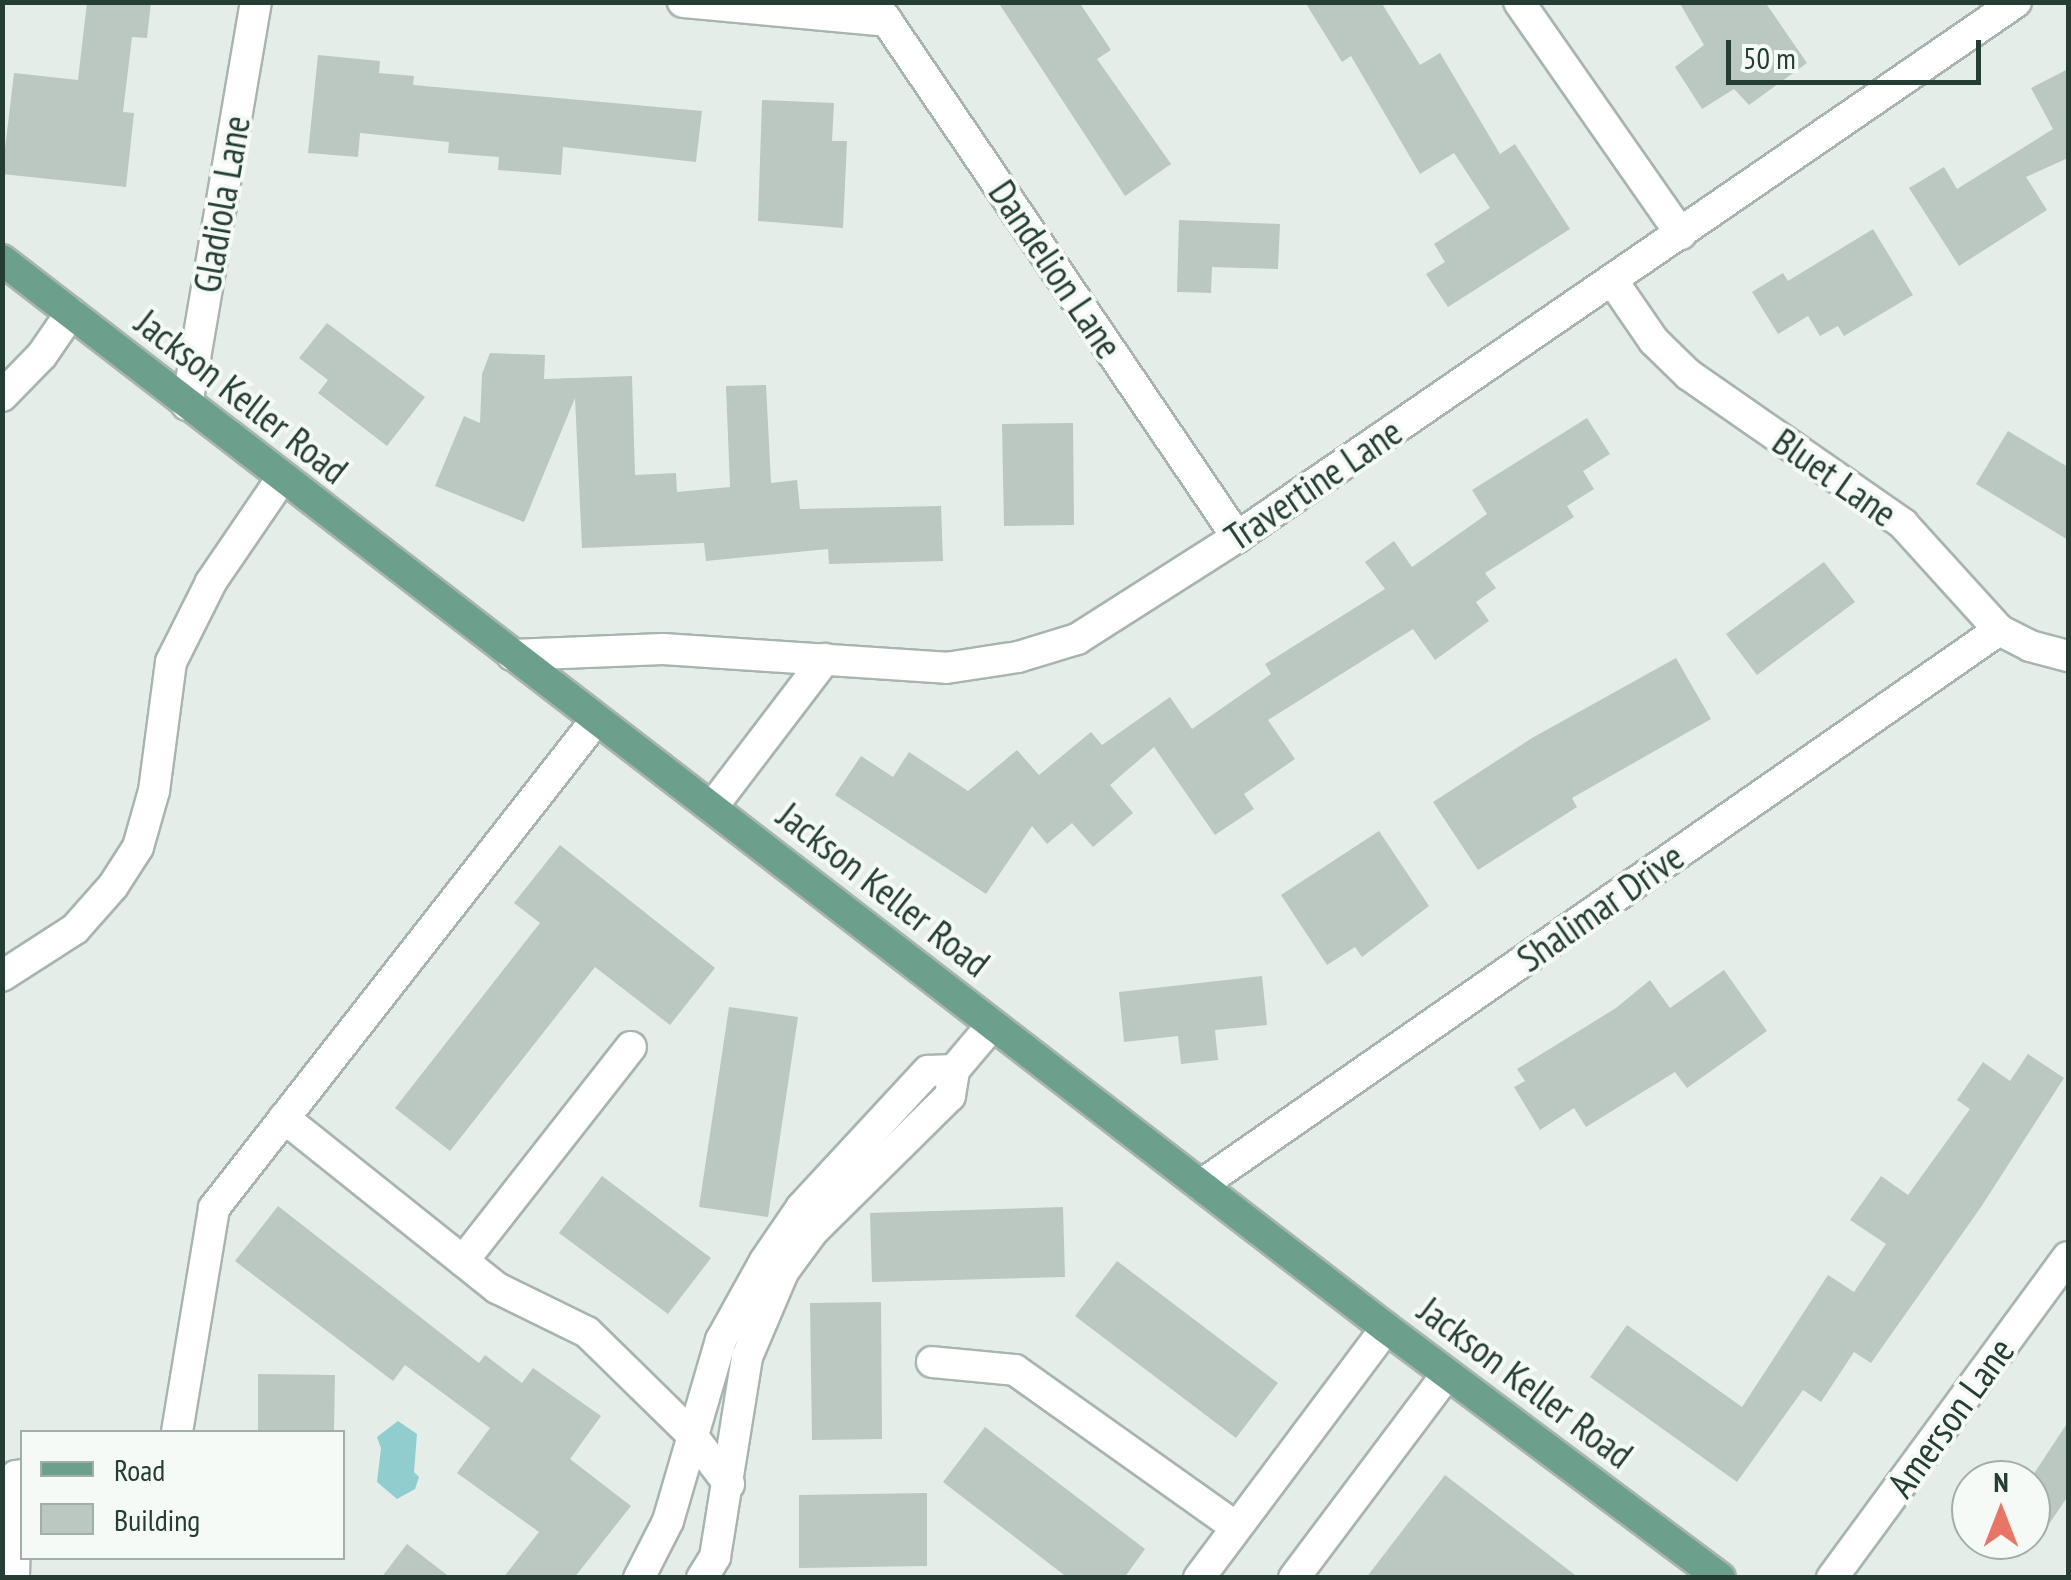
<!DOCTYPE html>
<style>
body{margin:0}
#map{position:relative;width:2071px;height:1580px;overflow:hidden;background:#e5ede8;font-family:"PT Sans Narrow",sans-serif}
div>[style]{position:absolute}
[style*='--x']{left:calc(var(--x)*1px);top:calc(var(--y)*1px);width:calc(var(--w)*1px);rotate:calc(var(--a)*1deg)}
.water>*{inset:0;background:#90cdcf}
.building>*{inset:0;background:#bac8c1}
.roads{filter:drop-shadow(2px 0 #a8b5ae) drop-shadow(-2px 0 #a8b5ae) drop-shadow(0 2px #a8b5ae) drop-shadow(0 -2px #a8b5ae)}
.minor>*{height:30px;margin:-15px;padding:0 15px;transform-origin:15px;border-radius:15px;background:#fff}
.major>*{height:30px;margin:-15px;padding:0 15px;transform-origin:15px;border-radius:15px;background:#6ca08c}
span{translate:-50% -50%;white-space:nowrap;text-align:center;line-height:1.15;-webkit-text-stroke:8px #f5faf7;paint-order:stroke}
.street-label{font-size:38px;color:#253e34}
.frame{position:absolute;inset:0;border:5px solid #253e34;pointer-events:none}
.legend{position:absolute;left:20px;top:1430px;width:325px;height:130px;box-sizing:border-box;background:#f5faf7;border:2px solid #a2afa9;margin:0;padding:12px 18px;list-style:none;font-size:30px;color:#253e34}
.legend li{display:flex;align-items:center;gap:20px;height:50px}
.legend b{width:50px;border:2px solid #a2afa9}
.north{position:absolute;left:1951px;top:1460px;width:100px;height:100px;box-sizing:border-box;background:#f5faf7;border:2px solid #a2afa9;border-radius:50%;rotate:0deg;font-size:28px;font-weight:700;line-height:40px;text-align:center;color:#253e34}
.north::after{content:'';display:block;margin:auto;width:35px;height:45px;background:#ea7566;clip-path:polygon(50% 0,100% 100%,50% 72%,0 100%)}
.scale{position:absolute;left:1726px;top:40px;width:255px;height:45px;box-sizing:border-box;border:5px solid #253e34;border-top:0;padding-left:12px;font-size:30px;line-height:35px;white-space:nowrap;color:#253e34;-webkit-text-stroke:8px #f5faf7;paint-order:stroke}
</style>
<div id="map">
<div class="water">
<i style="clip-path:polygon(398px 1421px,417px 1434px,414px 1472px,419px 1477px,415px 1489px,397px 1499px,377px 1482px,381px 1448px,377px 1437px)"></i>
</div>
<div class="building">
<i style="clip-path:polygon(87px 2px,151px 2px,147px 38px,132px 37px,123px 112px,134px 113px,126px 187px,2px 174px,14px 73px,78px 80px)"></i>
<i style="clip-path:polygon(998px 2px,1079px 2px,1111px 50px,1097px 59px,1171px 164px,1125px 196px)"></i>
<i style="clip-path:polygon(1305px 2px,1381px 2px,1420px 65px,1440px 53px,1500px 154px,1515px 144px,1570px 229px,1448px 307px,1426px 274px,1445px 262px,1434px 244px,1490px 208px,1454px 153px,1420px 174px,1351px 56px,1342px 62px)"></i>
<i style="clip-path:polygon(1679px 2px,1765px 2px,1807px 63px,1749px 105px,1734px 89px,1702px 109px,1675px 67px,1704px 45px)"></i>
<i style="clip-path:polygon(318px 55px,380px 61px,379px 73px,414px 76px,413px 85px,702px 111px,696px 162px,563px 147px,561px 175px,498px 170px,499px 157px,448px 153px,449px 142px,360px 133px,358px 157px,308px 153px)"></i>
<i style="clip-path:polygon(2068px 69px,2068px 158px,2026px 177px,2047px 210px,1959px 266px,1909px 188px,1944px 167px,1957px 189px,2053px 129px,2031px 88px)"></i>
<i style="clip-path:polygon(762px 100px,834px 103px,832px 141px,847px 141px,843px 228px,758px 221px)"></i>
<i style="clip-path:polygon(1179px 220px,1280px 224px,1278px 269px,1212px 267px,1211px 293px,1177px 292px)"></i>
<i style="clip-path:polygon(1873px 229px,1913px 295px,1844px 336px,1838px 326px,1820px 336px,1808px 316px,1778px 334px,1752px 292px,1783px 273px,1788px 281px)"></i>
<i style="clip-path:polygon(327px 323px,425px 397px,387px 446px,318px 393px,328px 380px,299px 358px)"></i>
<i style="clip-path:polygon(490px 353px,545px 355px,544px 379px,632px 376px,635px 475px,676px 473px,677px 492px,730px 487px,726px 386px,766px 385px,771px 483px,797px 480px,800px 509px,941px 506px,943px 561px,829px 564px,828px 549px,706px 561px,704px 543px,582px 548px,575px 398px,524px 522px,435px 486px,464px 416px,480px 423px,482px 374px)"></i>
<i style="clip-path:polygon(1587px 418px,1610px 454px,1583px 471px,1594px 489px,1567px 506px,1574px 517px,1485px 573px,1496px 588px,1476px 602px,1489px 621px,1435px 660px,1413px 629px,1268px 720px,1295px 759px,1244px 794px,1254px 809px,1215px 835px,1154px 747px,1110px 785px,1133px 813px,1093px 847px,1072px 823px,1047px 844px,1032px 826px,986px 894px,835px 795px,861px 756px,893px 777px,909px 752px,968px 791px,1017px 750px,1039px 775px,1091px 732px,1102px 745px,1170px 697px,1192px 729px,1271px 674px,1265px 664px,1385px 589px,1365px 562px,1394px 541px,1412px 567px,1487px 514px,1472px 490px)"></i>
<i style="clip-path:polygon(1073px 423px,1074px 525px,1004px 526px,1002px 424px)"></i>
<i style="clip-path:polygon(2008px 431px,2068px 467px,2068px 540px,1976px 484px)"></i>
<i style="clip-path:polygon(1824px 562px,1855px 602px,1757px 675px,1726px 634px)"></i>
<i style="clip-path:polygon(1676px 658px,1711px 719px,1572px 798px,1577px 807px,1478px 870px,1433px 802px,1532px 738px)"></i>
<i style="clip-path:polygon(1379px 831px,1429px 906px,1362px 957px,1355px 947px,1327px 965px,1281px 895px)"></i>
<i style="clip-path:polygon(560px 845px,715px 968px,670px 1025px,595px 967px,450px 1151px,395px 1108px,540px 923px,514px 903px)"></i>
<i style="clip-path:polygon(1724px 970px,1767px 1031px,1687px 1088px,1675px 1072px,1586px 1127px,1574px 1108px,1540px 1130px,1514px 1087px,1525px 1081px,1517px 1069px,1616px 1008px,1650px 980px,1670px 1008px)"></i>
<i style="clip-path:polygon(1262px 976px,1267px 1025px,1215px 1030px,1218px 1060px,1181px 1064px,1178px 1036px,1124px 1042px,1119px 992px)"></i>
<i style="clip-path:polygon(729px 1007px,798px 1017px,768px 1217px,699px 1207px)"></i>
<i style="clip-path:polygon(2028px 1054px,2064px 1078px,1981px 1207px,1871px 1363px,1854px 1352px,1821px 1402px,1803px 1390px,1737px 1482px,1590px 1377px,1627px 1325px,1742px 1407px,1828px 1275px,1854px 1292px,1886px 1244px,1850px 1220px,1881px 1176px,1908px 1195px,1970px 1109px,1957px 1100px,1983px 1062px,2010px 1081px)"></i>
<i style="clip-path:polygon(602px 1176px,711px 1258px,668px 1314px,559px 1233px)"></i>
<i style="clip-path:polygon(278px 1206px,479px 1363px,485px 1355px,522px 1383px,533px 1368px,601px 1416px,570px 1459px,631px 1506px,574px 1578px,503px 1578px,539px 1532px,457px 1473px,490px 1428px,405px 1365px,393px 1381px,235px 1261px)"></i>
<i style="clip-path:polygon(1063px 1207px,1065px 1277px,872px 1282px,870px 1213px)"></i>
<i style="clip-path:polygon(1117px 1261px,1278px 1383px,1236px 1438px,1075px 1316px)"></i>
<i style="clip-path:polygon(881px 1302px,882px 1439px,812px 1440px,810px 1303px)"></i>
<i style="clip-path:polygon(258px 1374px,335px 1375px,334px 1432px,258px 1432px)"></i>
<i style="clip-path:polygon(2068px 1422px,2068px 1496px,2047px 1527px,2031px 1516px,2031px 1478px)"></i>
<i style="clip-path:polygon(985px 1427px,1145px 1549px,1124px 1578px,1068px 1578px,943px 1482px)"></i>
<i style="clip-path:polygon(1445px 1475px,1579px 1578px,1366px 1578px)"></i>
<i style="clip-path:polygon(927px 1493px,927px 1566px,799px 1568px,799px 1495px)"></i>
<i style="clip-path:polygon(407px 1544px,451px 1578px,381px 1578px)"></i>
</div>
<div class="roads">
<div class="minor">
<i style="--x:683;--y:2;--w:205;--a:5.3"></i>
<i style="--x:874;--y:2;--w:647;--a:55.84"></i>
<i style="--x:1519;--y:2;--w:283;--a:55.1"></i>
<i style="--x:1612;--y:280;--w:74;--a:55.5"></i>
<i style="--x:1654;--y:341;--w:49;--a:44.2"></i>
<i style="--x:1689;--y:375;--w:261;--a:34.8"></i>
<i style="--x:1903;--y:524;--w:143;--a:47.8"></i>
<i style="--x:1999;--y:630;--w:35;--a:27"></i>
<i style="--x:2030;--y:646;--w:39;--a:15"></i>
<i style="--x:2;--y:396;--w:57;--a:-45.7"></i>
<i style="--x:42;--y:355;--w:51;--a:-55.4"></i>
<i style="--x:187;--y:405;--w:409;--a:-80.3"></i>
<i style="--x:512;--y:655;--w:151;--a:-2.3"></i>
<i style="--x:663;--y:649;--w:284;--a:3.8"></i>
<i style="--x:946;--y:668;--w:73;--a:-8.7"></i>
<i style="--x:1018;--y:657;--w:62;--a:-17"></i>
<i style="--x:1077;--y:639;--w:190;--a:-32.5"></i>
<i style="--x:1237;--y:537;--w:945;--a:-34.48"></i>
<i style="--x:713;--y:806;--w:185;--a:-52.7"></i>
<i style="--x:2;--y:976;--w:87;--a:-32.8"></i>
<i style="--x:75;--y:929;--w:57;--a:-48.5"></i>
<i style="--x:113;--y:886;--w:46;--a:-57.3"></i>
<i style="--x:138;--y:847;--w:58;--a:-74.1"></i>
<i style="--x:154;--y:791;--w:130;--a:-82.5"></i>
<i style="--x:171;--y:662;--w:89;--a:-63.4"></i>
<i style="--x:211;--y:582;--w:126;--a:-55.7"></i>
<i style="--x:284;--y:1118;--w:273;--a:38.6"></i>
<i style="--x:497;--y:1288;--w:100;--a:26.1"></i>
<i style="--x:587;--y:1332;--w:146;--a:44.4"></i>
<i style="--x:691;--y:1434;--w:63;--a:52.8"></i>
<i style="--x:1201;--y:1185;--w:972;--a:-34.82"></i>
<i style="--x:463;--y:1261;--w:272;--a:-51.9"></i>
<i style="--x:932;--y:1362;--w:83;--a:5.5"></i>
<i style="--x:1015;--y:1370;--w:271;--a:35.4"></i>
<i style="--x:177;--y:1432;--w:227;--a:-80.6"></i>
<i style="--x:214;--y:1208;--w:620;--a:-51.95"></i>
<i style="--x:14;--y:1578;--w:102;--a:-88.9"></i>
<i style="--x:16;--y:1476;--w:6;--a:-9"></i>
<i style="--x:639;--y:1578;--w:64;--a:-63"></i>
<i style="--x:668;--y:1521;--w:189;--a:-73.7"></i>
<i style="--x:721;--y:1340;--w:90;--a:-60.9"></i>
<i style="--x:765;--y:1261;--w:64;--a:-55.8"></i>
<i style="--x:801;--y:1208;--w:187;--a:-47.2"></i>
<i style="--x:928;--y:1071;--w:26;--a:-2"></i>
<i style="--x:702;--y:1578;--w:25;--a:-58"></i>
<i style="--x:715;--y:1557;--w:203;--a:-80.9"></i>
<i style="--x:747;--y:1357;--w:92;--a:-67"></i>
<i style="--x:783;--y:1272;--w:51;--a:-53.8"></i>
<i style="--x:813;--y:1231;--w:192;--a:-44.6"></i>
<i style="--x:950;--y:1096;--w:26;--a:-81"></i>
<i style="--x:954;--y:1070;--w:59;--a:-49.8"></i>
<i style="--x:1199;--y:1578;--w:312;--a:-53.2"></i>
<i style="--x:1294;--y:1578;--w:255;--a:-53.1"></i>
<i style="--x:1832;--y:1578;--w:398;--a:-53.7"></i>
</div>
<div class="major">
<i style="--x:2;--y:260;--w:1748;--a:37.66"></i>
<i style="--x:1386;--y:1328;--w:417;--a:36.8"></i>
</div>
</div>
<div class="street-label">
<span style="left:221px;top:204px;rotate:-80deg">Gladiola Lane</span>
<span style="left:1056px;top:269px;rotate:56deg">Dandelion Lane</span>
<span style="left:242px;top:396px;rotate:38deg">Jackson Keller Road</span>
<span style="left:1835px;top:477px;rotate:35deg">Bluet Lane</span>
<span style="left:1313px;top:484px;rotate:-34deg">Travertine Lane</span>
<span style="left:884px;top:889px;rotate:38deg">Jackson Keller Road</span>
<span style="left:1600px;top:907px;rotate:-35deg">Shalimar Drive</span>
<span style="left:1526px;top:1382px;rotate:37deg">Jackson Keller Road</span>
<span style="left:1950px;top:1417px;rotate:-54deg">Amerson Lane</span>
</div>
<div class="frame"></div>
<ul class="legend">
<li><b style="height:12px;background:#6ca08c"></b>Road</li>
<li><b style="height:28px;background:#bac8c1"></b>Building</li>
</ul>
<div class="north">N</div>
<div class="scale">50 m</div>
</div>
